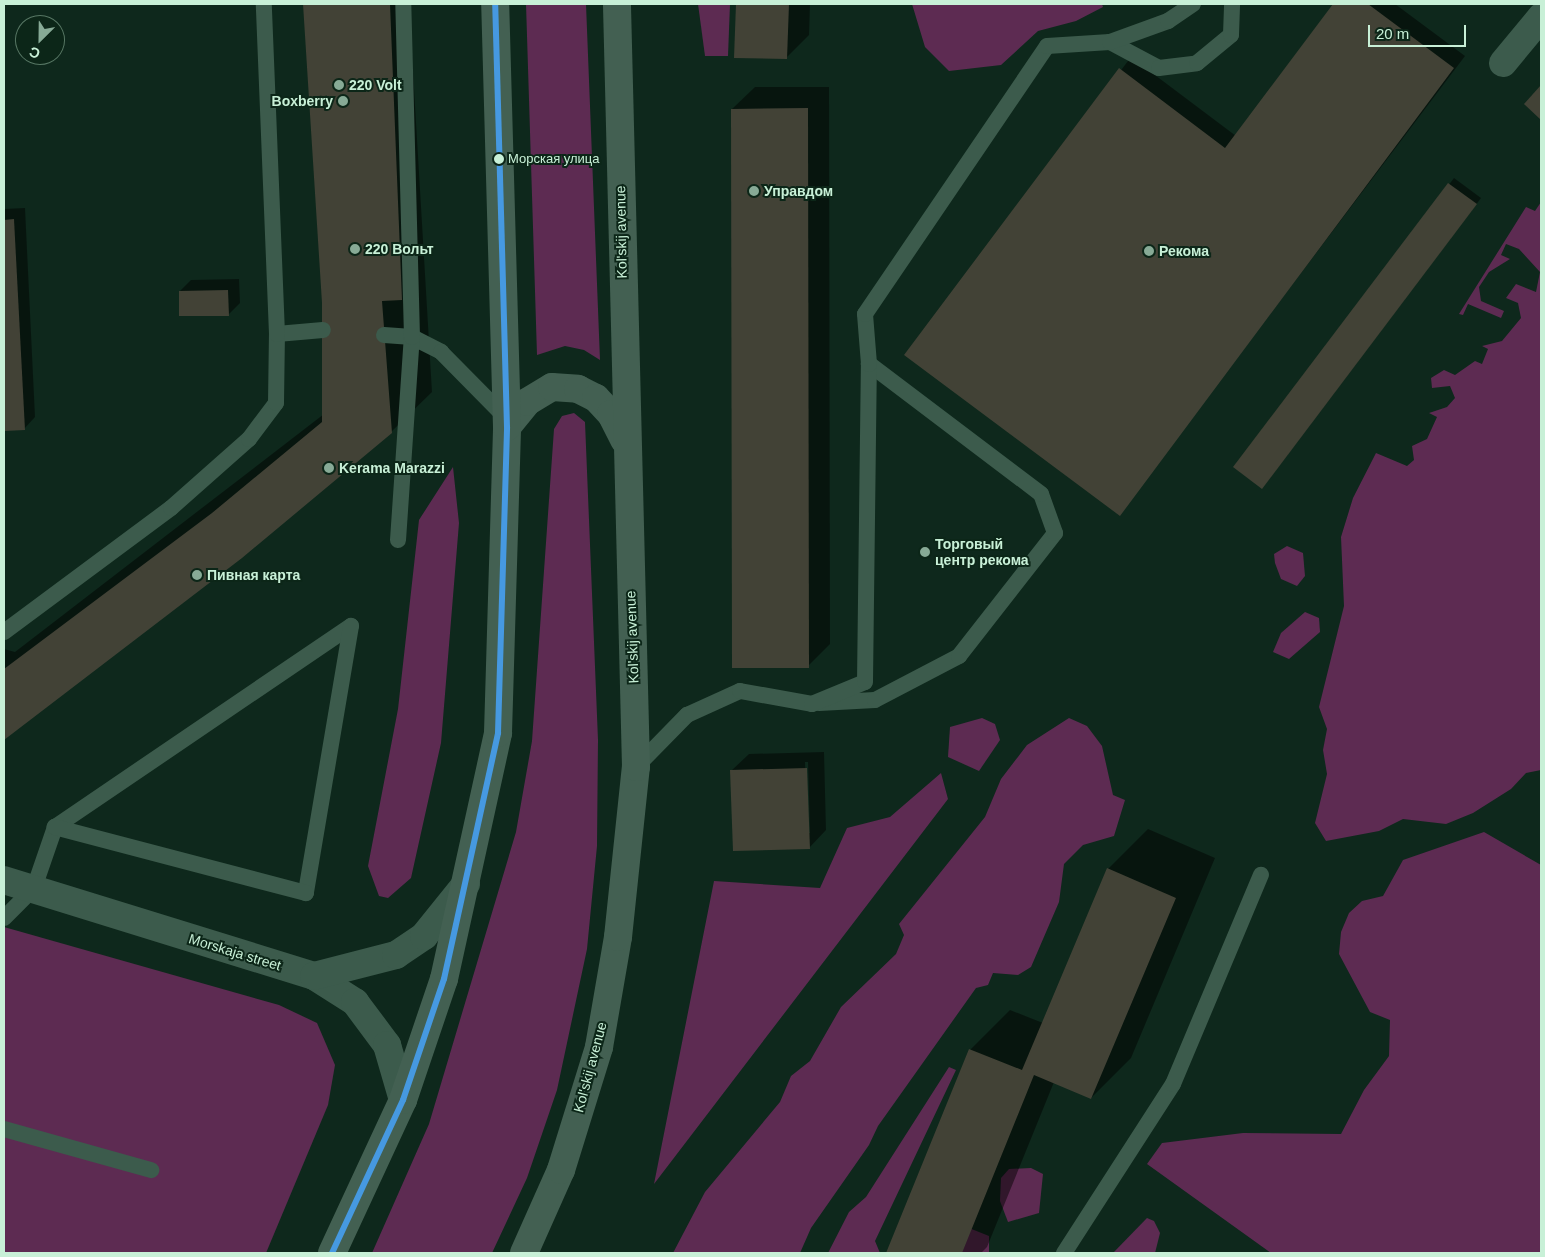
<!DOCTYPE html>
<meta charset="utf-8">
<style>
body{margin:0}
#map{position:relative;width:1545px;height:1257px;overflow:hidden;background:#0e281c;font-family:Arial,sans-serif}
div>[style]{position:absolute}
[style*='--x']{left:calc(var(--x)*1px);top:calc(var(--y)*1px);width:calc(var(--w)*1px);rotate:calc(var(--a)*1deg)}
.green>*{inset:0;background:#5d2b52}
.shadow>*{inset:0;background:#0007}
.building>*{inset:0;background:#424236}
.service>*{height:16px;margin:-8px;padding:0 8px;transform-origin:8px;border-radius:8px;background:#3c5b4c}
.minor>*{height:28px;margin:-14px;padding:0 14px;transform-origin:14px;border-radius:14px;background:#3c5b4c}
.tertiary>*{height:28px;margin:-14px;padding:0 14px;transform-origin:14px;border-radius:14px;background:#3c5b4c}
.primary>*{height:28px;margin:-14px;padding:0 14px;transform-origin:14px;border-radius:14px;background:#436052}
.bus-1>*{height:6px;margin:-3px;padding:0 3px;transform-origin:3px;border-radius:3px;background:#4699e1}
.dots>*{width:14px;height:14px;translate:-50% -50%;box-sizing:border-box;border:2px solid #0c2618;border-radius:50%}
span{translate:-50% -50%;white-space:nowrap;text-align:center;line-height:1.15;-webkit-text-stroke:4px #0c2618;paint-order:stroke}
.bus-label{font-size:13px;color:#c8f0d7}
.left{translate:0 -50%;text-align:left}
.poi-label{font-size:14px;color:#c8f0d7;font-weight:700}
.right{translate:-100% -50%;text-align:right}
.street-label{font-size:14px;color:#c8f0d7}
.frame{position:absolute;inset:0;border:5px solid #c8f0d7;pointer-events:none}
.north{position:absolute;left:15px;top:15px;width:50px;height:50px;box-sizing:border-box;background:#0c2618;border:1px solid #577764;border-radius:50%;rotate:203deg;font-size:14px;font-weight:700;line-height:20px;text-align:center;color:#c8f0d7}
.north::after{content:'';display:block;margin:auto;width:18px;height:22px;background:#87aa96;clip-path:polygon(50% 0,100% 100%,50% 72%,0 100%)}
.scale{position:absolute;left:1368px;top:25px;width:98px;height:22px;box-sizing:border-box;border:2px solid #c8f0d7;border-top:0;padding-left:6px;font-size:15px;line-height:18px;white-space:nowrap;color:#c8f0d7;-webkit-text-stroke:4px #0c2618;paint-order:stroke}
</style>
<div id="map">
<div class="green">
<i style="clip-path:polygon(526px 4px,586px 4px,600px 360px,584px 350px,565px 346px,537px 355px)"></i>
<i style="clip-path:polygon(698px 4px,730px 4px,728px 56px,705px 56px)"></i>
<i style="clip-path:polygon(912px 4px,1102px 4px,1103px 7px,1076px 21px,1038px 31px,1001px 65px,949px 71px,925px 47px)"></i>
<i style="clip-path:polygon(1541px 202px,1541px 770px,1526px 773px,1511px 789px,1473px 813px,1446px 824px,1403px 819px,1379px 831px,1326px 841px,1315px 823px,1327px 774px,1323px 750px,1327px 729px,1319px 707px,1344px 606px,1341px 537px,1353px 498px,1376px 453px,1407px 466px,1414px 460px,1412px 446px,1427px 439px,1437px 417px,1429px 413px,1447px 407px,1455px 398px,1450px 386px,1432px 388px,1431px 378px,1444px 370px,1455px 375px,1475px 361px,1482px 364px,1488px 349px,1482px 346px,1502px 341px,1521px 318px,1518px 303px,1506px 298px,1516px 284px,1536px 292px,1540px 272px,1519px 249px,1506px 244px,1501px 255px,1510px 259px,1489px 272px,1479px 287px,1481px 301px,1504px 311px,1501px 318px,1468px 304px,1463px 315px,1459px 314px,1526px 207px,1535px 211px)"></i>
<i style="clip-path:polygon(574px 413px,585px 422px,598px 740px,597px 846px,587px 949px,557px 1090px,527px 1178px,492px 1253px,372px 1253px,429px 1124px,516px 832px,532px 741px,554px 429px,562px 416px)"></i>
<i style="clip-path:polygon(453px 467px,459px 523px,441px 743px,411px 878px,388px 898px,379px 896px,368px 866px,398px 709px,419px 520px)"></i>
<i style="clip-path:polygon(1287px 546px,1303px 553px,1305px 576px,1297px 586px,1281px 579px,1275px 563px,1274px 554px)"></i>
<i style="clip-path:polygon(1305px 612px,1319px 618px,1320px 632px,1289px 659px,1273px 652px,1281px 633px)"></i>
<i style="clip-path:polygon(982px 718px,995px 724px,1000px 740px,979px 771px,948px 757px,950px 727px)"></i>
<i style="clip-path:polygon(1069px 718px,1087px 726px,1102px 746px,1113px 795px,1125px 800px,1114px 836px,1083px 845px,1064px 864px,1059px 902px,1031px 967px,1018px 975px,993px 973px,988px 985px,976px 988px,878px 1126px,869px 1145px,811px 1228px,800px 1253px,673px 1253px,705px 1192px,780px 1102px,791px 1076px,810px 1061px,841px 1007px,896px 954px,904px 935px,899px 924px,985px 817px,1001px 779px,1027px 745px)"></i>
<i style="clip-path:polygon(941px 773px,948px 799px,654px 1184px,714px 881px,820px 888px,847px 828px,890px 817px)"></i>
<i style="clip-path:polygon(1484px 832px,1541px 865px,1541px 1253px,1271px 1253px,1147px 1164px,1162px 1143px,1243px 1133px,1341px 1134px,1364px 1090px,1389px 1056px,1390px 1020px,1370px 1012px,1339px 954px,1341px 932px,1349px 913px,1362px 901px,1383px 896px,1403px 860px)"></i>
<i style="clip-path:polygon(4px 927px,279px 1005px,317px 1023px,335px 1065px,328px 1105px,266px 1253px,4px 1253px)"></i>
<i style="clip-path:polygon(949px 1067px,956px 1070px,875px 1241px,880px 1253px,828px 1253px,849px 1212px,866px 1197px)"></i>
<i style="clip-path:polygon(1031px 1168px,1043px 1174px,1039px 1213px,1008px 1222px,1000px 1201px,1001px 1178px,1009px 1169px)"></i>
<i style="clip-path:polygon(1147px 1218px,1154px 1221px,1160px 1233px,1155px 1253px,1113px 1253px)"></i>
<i style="clip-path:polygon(969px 1228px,989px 1236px,989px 1253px,958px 1253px)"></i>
</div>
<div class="shadow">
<i style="clip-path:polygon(304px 4px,409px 4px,432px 392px,391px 432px,241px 557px,4px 737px,4px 649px,15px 652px,324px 414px,323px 303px)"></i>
<i style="clip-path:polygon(738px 4px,810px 4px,809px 35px,787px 57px,736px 57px)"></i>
<i style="clip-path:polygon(1334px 4px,1395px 4px,1465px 56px,1119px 514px,906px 355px,1131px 57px,1236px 136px)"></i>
<i style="clip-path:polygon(755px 87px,829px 87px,830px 644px,808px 666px,732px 109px)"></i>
<i style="clip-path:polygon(1454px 178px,1481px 198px,1267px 482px,1235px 467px)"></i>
<i style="clip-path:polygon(25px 208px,35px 417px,24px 429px,4px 430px,4px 209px)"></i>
<i style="clip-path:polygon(239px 279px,240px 303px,228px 315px,180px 291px,191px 280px)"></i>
<i style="clip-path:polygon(evenodd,824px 752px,826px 830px,809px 848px,731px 771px,749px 754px,824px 752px,805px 762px,808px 762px,810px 833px,808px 833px,805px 762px)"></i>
<i style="clip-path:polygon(1148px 829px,1215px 858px,1131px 1058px,1091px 1098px,1054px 1082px,987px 1247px,981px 1253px,888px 1253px,970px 1050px,1010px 1010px,1043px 1023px,1108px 869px)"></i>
</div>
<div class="building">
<i style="clip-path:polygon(303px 4px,390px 4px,402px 300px,382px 301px,392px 433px,242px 558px,4px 740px,4px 669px,212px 513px,322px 422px,322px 303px)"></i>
<i style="clip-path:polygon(736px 4px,789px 4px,787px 59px,734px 58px)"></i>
<i style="clip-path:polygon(1333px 4px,1368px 4px,1454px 68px,1120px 516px,904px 355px,1119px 68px,1225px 148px)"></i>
<i style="clip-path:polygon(1541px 85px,1541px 120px,1524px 104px)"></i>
<i style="clip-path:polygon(808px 108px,809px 668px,732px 668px,731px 109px)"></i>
<i style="clip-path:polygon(1448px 183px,1477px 204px,1262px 489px,1233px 467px)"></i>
<i style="clip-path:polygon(14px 219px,25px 430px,4px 431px,4px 220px)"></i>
<i style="clip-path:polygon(228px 290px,229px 316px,179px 316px,179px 291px)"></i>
<i style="clip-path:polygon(807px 768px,810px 849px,733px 851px,730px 770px)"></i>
<i style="clip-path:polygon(1107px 868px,1176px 898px,1091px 1099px,1034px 1075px,962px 1253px,886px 1253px,969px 1049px,1022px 1070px)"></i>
</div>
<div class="service">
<i style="--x:1110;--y:42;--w:55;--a:28"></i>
<i style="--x:1159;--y:68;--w:38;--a:-7"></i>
<i style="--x:1197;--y:63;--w:44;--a:-39.5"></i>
<i style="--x:1231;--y:35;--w:31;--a:-88"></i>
<i style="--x:277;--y:334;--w:46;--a:-5"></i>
<i style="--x:384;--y:335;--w:28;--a:4"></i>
<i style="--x:412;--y:337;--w:33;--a:27"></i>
<i style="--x:441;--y:352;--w:93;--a:45.4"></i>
<i style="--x:398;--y:540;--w:203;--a:-86.1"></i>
<i style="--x:412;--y:337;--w:333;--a:-91.5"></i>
<i style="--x:4;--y:632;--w:208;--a:-36.6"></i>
<i style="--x:171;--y:508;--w:104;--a:-41.5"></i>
<i style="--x:249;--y:439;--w:45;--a:-53.1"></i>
<i style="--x:276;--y:403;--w:69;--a:-89.2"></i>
<i style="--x:277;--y:334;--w:330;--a:-92.3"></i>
<i style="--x:819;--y:703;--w:56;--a:-3.1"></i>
<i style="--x:875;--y:700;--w:95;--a:-27.6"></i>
<i style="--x:959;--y:656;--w:156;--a:-52"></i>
<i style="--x:1055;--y:533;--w:41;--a:-109.7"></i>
<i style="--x:1041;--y:494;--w:216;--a:-142.9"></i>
<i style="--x:636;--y:767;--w:73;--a:-45.6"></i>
<i style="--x:687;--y:715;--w:58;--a:-24.4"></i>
<i style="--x:740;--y:691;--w:73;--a:10.2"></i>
<i style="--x:812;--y:704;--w:57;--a:-22.5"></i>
<i style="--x:865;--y:682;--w:318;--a:-89.3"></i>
<i style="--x:869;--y:364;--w:50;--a:-94.6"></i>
<i style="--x:865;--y:314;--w:324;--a:-55.8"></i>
<i style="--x:1047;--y:46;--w:63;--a:-3.6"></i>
<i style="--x:1110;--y:42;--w:62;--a:-19.9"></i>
<i style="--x:1168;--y:21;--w:30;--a:-34"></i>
<i style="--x:4;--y:918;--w:42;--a:-45"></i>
<i style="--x:34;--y:888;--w:65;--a:-71"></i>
<i style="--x:55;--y:827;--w:358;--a:-34.2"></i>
<i style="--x:351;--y:626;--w:271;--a:99.6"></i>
<i style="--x:306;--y:893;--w:260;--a:-165.3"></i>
<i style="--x:4;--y:1129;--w:153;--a:15.6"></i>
<i style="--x:1064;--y:1253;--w:201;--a:-57.2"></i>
<i style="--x:1173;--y:1084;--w:227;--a:-67.2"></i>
</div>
<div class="minor">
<i style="--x:1503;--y:63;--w:60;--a:-50.4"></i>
</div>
<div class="tertiary">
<i style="--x:4;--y:880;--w:325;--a:17.2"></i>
<i style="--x:314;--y:976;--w:49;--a:32.4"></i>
<i style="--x:355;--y:1002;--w:54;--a:53.3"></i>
<i style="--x:387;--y:1045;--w:57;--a:73.8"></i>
<i style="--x:314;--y:976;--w:85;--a:-14.4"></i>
<i style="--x:396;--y:955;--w:34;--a:-34"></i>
<i style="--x:424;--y:936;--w:67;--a:-51.1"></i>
</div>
<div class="primary">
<i style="--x:507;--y:427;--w:32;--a:-51"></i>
<i style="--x:527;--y:402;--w:29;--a:-31"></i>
<i style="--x:552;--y:387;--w:26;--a:4"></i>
<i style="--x:578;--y:389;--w:20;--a:27"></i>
<i style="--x:596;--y:398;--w:22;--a:47"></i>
<i style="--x:611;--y:414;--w:29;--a:63"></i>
<i style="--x:332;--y:1253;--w:169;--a:-65.1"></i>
<i style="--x:403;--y:1100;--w:128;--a:-71.3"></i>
<i style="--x:444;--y:979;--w:252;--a:-77.6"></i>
<i style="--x:498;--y:733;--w:306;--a:-88.3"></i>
<i style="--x:507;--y:427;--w:423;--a:-91.6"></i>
<i style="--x:524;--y:1253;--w:91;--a:-66"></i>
<i style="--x:561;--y:1170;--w:129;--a:-72.8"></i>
<i style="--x:599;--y:1047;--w:112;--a:-80.2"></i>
<i style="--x:618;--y:937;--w:171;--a:-84"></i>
<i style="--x:636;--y:767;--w:763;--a:-91.43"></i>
</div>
<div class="bus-1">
<i style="--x:332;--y:1253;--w:169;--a:-65.1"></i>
<i style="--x:403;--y:1100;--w:128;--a:-71.3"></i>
<i style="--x:444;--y:979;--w:252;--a:-77.6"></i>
<i style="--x:498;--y:733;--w:306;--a:-88.3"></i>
<i style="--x:507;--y:427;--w:423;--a:-91.6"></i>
</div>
<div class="dots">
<i style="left:339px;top:85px;background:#87aa96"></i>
<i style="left:343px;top:101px;background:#87aa96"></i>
<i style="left:499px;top:159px;background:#c8f0d7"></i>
<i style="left:754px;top:191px;background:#87aa96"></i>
<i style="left:355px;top:249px;background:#87aa96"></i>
<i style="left:1149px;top:251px;background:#87aa96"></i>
<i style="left:329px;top:468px;background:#87aa96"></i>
<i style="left:925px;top:552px;background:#87aa96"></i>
<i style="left:197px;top:575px;background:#87aa96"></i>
</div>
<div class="bus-label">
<span class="left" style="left:508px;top:159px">Морская улица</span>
</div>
<div class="poi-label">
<span class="left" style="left:349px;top:85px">220 Volt</span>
<span class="right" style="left:333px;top:101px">Boxberry</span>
<span class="left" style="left:764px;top:191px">Управдом</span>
<span class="left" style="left:365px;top:249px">220 Вольт</span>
<span class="left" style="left:1159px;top:251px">Рекома</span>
<span class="left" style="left:339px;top:468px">Kerama Marazzi</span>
<span class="left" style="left:935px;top:552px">Торговый<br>центр рекома</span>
<span class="left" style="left:207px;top:575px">Пивная карта</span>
</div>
<div class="street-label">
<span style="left:621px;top:232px;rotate:-91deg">Kol'skij avenue</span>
<span style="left:632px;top:637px;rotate:-92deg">Kol'skij avenue</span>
<span style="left:235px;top:952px;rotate:17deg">Morskaja street</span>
<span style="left:590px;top:1067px;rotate:-75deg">Kol'skij avenue</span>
</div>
<div class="frame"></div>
<div class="north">С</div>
<div class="scale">20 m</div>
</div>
